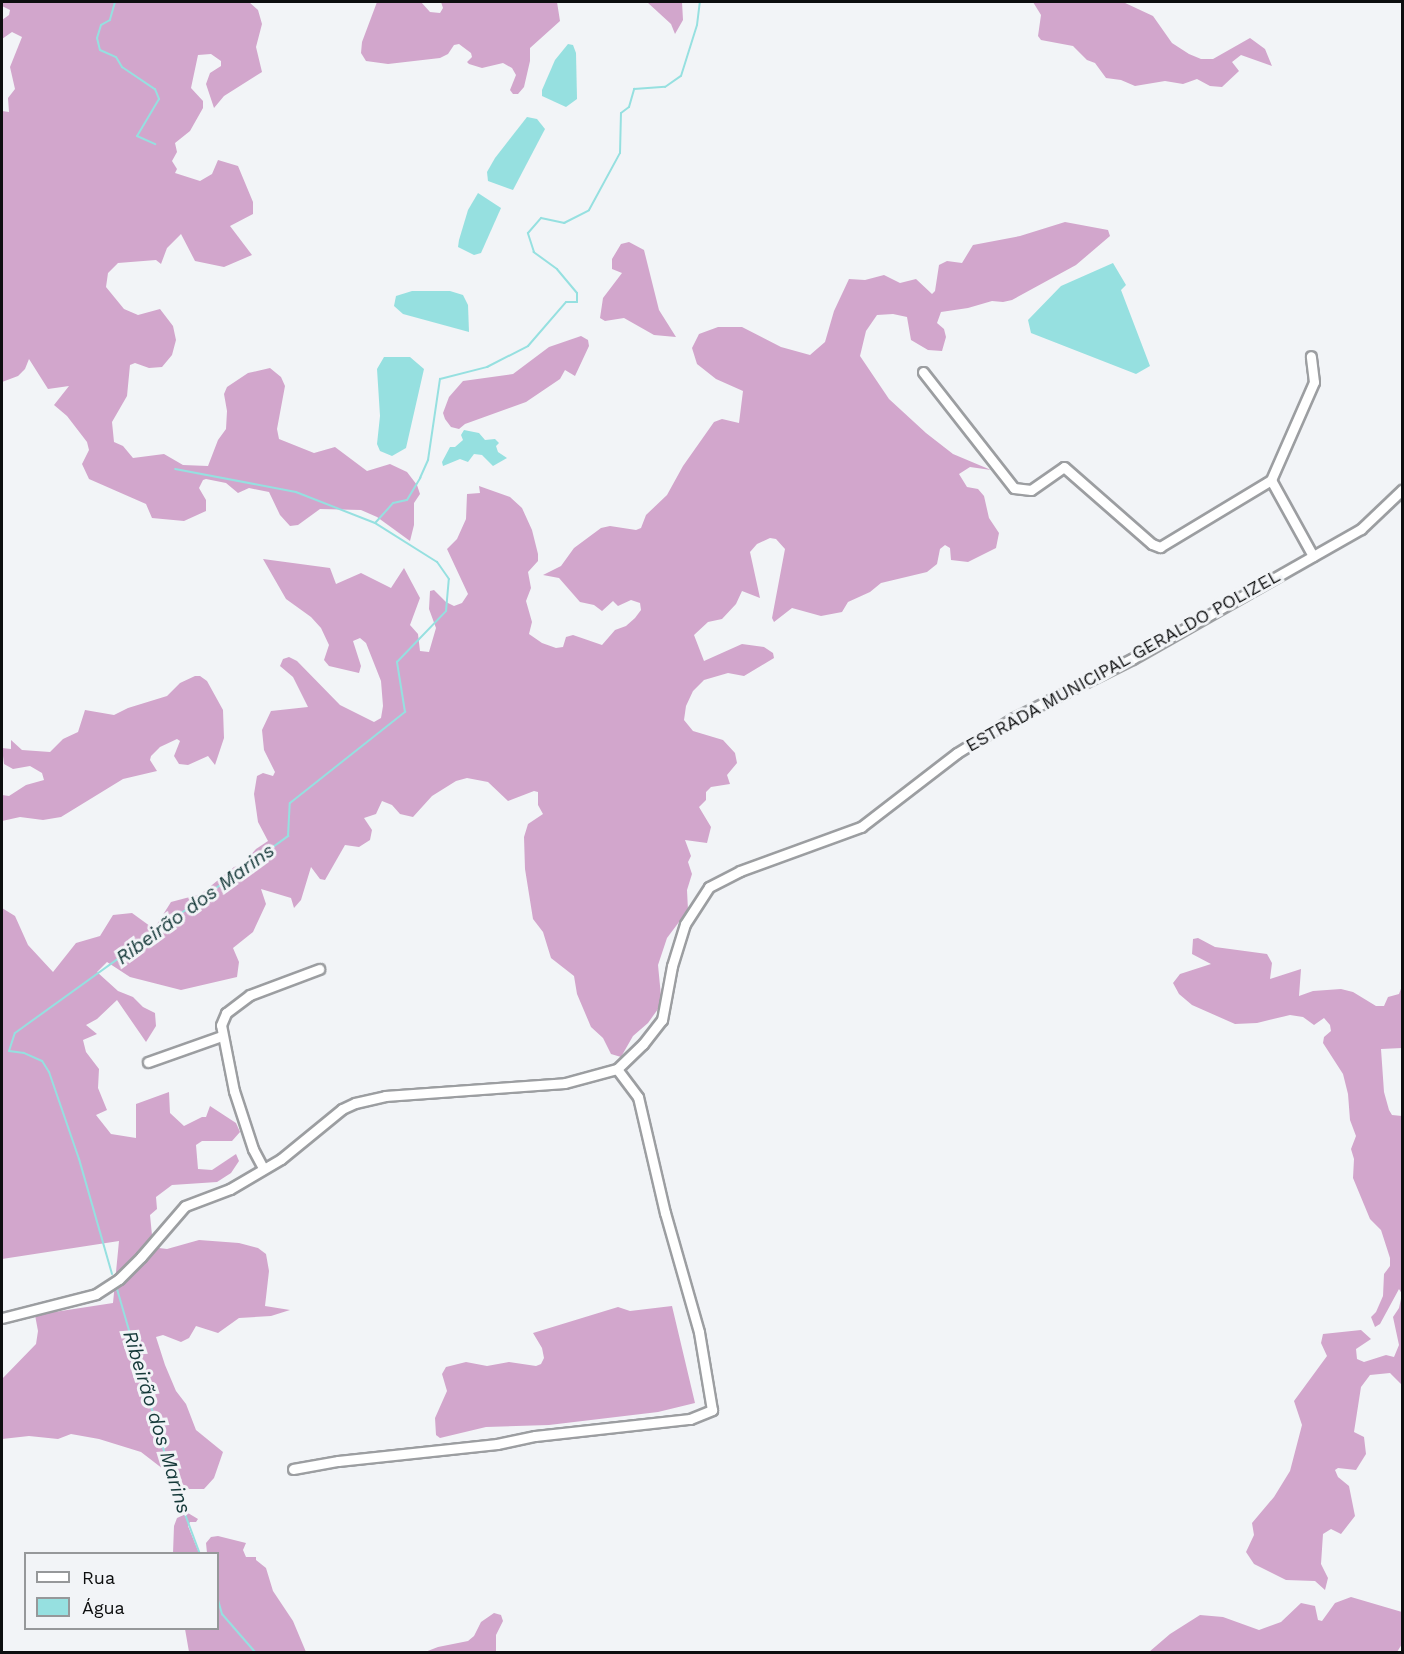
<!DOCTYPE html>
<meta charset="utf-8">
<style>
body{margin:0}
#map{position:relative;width:1404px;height:1654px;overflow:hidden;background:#f2f4f7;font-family:"Work Sans",sans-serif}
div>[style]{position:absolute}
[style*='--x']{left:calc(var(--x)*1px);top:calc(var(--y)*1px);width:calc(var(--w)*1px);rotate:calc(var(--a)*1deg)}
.forest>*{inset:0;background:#d2a6cc}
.water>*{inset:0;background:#96e0e0}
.stream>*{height:2px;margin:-1px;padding:0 1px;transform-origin:1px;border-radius:1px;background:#96e0e0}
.roads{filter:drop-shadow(2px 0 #9c9ea1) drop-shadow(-2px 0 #9c9ea1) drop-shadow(0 2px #9c9ea1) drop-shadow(0 -2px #9c9ea1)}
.minor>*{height:9px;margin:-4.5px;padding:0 4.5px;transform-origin:4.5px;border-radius:4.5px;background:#fff}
span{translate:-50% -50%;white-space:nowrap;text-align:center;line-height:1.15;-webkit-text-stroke:6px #f2f4f7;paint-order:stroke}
.street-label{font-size:18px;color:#0d0e0f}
.water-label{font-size:20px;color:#153939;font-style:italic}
.frame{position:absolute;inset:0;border:3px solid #0d0e0f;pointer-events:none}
.legend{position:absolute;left:24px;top:1552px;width:195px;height:78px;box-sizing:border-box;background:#f2f4f7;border:2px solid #96989a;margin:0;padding:8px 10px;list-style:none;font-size:18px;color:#0d0e0f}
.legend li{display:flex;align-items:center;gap:12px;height:30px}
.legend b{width:30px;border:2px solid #96989a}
</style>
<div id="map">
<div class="forest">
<i style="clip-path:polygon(2px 2px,249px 2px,258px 10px,262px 24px,256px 47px,262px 72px,224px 96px,214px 108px,206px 84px,210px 73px,221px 66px,221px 61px,211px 54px,198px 55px,191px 88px,203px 101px,203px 108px,190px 131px,175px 143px,177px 152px,172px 161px,177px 169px,175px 173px,200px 181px,212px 174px,218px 160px,238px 166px,253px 202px,253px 214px,230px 226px,252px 255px,224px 267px,195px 261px,181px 234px,167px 248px,161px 264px,156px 260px,118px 263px,108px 273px,106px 287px,124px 309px,138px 315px,160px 309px,173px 326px,176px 340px,172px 355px,162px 367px,149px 368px,135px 363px,130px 365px,127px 396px,112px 422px,114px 442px,123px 446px,133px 458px,164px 454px,183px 465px,208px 466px,218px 440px,226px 429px,227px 411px,224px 394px,227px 387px,248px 373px,270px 368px,281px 377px,285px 386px,277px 429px,279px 439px,314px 453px,335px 447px,367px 471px,390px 464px,407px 472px,417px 485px,420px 494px,414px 503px,414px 525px,410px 541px,377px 517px,361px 510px,320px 509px,298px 525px,290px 526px,280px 515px,269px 492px,249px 488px,238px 493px,226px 483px,206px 479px,203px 480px,199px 488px,206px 500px,206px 511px,184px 521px,152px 518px,146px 504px,89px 479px,82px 464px,89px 450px,87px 442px,67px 416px,54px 405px,69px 386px,48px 389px,29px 359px,25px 369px,18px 376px,2px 382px,2px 111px,9px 112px,8px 98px,15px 89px,10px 67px,22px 37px,12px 32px,2px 39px,2px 20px,9px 15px,10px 10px,2px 6px)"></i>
<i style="clip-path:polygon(377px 2px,421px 2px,430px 12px,440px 13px,443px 8px,441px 2px,557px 2px,560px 21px,530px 48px,530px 61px,524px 87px,518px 94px,513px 94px,510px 90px,516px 75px,512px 68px,503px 63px,482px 68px,469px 64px,467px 62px,472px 57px,471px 53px,459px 44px,454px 45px,448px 54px,440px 58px,388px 64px,366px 61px,361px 53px,362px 42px)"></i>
<i style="clip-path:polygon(647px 2px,682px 2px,683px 20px,675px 34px,671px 24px)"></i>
<i style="clip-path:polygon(1033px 2px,1123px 2px,1153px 16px,1172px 43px,1189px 54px,1201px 59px,1213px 59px,1250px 38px,1265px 49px,1272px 66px,1241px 55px,1232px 62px,1239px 71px,1222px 87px,1210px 86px,1197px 79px,1183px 84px,1165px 81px,1135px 86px,1121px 80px,1106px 78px,1095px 63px,1087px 60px,1073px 46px,1041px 40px,1038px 36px,1041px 15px)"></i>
<i style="clip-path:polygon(1065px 222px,1108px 230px,1110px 236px,1076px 265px,1012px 300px,1003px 302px,992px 301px,968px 308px,941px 312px,937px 323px,944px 329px,946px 337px,942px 351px,928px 350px,911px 340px,907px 317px,893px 314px,877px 315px,866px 331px,860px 356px,889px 399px,926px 433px,953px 454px,991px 470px,970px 467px,959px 474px,967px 487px,978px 489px,984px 496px,989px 518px,999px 533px,996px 548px,968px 562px,951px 560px,950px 548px,945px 545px,940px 549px,937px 564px,927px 572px,881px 583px,870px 592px,848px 602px,842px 612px,821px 616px,792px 608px,774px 622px,772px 618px,785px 549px,776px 539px,770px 538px,757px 544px,750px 552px,760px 598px,742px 591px,736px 604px,722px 619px,708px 622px,694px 635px,704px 661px,742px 644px,764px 647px,773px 653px,774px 658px,744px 676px,728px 673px,704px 680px,693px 691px,686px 706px,684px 720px,693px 731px,723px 740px,735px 753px,737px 763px,727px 775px,730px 784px,711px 787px,706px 792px,706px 800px,699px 807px,711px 827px,707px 843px,685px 840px,691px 856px,688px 862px,692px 874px,687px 890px,688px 910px,667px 938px,658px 965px,661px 996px,658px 1009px,648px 1023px,633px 1036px,621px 1057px,611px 1054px,603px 1038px,591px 1027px,577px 994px,574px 976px,551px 958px,543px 932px,533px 919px,525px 869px,524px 837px,528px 824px,543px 814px,538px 805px,538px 792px,534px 791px,508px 801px,488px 782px,467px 778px,456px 781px,432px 796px,413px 817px,400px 814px,392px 805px,382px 801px,376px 814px,364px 818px,372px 830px,370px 840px,359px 847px,345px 845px,325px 880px,320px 879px,311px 867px,301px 900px,294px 908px,291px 898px,261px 889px,266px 904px,253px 932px,233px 948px,239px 962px,237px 977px,181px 990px,130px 977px,107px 962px,97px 972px,118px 991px,133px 997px,143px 1007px,155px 1013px,156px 1026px,146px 1042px,117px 1000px,97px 1019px,86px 1025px,97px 1034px,83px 1040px,86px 1052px,99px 1069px,98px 1088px,107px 1110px,96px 1115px,111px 1134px,136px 1138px,136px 1104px,169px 1092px,170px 1113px,184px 1126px,202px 1117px,206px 1117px,210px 1106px,236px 1123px,240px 1132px,232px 1141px,202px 1141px,196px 1145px,198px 1169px,212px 1170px,236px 1154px,239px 1161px,231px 1173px,217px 1182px,172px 1185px,156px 1197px,157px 1209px,150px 1215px,152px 1235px,159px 1248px,167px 1249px,199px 1240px,239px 1243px,258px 1248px,266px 1254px,269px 1271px,265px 1306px,290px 1310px,271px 1316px,239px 1318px,218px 1333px,196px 1326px,189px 1338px,181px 1342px,163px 1335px,156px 1337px,165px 1365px,176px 1391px,186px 1404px,196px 1430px,223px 1452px,214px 1478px,204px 1489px,189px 1489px,141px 1452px,99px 1439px,71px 1434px,58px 1439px,29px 1436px,2px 1439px,2px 1379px,36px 1344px,38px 1331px,35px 1315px,113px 1303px,119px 1241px,2px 1259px,2px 908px,15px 916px,28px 945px,53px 972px,76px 943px,100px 936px,113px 915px,132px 913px,154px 929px,171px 902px,201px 894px,234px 867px,242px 865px,256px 849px,268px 841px,258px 822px,254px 794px,257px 776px,263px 773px,273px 776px,275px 772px,264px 750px,262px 730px,271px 711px,308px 707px,293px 677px,280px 666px,283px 659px,289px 657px,297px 661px,340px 705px,374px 722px,381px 718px,383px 706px,381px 681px,366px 643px,360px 638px,353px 641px,361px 666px,359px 673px,329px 666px,324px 660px,329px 645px,321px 628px,311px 617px,286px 599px,263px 559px,330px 568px,336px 584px,361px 573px,391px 588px,404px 568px,420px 598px,410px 625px,418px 634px,420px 651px,429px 652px,436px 628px,429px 609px,430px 591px,434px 590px,446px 602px,454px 606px,462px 603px,468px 594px,447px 549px,457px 539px,466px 519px,467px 494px,480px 493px,479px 486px,510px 497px,522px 508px,532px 530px,538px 554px,538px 561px,528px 572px,531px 588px,526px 601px,532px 622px,529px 634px,542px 643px,556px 648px,563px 647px,566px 637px,573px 635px,602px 645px,615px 630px,626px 626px,635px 618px,641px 610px,640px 603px,631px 600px,618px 606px,613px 601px,602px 611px,594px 605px,580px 602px,559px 578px,543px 575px,561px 566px,574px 548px,601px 528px,610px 526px,636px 530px,641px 528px,646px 515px,667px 495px,683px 466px,714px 422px,722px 419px,739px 423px,743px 391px,716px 379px,697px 364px,692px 348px,699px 334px,718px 327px,742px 327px,781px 347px,810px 355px,825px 342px,834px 311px,849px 279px,865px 280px,884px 275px,900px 283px,916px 279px,932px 294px,935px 291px,939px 265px,947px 261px,962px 263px,973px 245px,1020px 236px)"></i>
<i style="clip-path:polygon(629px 242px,644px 250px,659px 310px,676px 337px,654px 335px,624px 318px,605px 321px,600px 318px,603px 298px,622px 273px,612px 269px,612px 259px,621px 244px)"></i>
<i style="clip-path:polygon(581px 336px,588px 340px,589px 346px,575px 376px,565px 370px,560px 379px,526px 402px,465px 424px,459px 429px,451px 427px,445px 419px,443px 413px,449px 397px,463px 381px,513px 374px,549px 347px)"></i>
<i style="clip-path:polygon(195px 676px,200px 676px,207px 681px,223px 710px,224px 738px,215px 765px,208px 756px,188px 765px,179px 764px,174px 756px,180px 741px,177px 739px,160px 747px,151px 756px,150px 760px,157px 771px,123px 779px,61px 817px,43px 820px,20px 817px,2px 821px,2px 795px,9px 796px,26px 785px,44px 780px,42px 773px,30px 766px,13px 769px,4px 764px,2px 748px,11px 749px,11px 740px,22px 750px,50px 752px,63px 739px,78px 732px,85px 710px,114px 715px,128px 708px,167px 696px,180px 683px)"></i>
<i style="clip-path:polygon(1198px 938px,1215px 947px,1267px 954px,1272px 963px,1270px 979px,1301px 969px,1299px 996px,1313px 991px,1341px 989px,1353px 992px,1376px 1006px,1384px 1006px,1388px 997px,1399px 994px,1402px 986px,1402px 1048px,1381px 1049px,1384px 1092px,1389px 1110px,1392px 1115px,1402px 1116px,1402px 1385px,1390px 1373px,1370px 1375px,1361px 1387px,1354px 1432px,1364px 1437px,1366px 1454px,1356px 1470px,1338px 1468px,1335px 1470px,1338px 1477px,1349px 1486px,1355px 1516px,1341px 1534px,1331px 1529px,1323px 1534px,1321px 1564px,1328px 1578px,1325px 1590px,1315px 1581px,1286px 1580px,1254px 1564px,1246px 1552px,1254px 1535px,1252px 1523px,1274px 1497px,1290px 1471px,1302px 1425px,1294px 1401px,1327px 1356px,1321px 1343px,1323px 1334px,1361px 1330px,1371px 1339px,1356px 1349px,1357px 1359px,1364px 1362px,1386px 1355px,1394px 1357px,1399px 1345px,1393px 1317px,1399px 1308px,1402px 1294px,1399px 1289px,1380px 1324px,1375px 1327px,1371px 1317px,1376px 1312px,1383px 1296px,1384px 1274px,1390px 1266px,1390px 1258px,1381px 1230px,1370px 1219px,1353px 1178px,1354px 1159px,1351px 1149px,1356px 1136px,1350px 1120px,1348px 1094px,1343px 1074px,1323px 1043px,1324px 1037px,1331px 1031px,1330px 1025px,1324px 1018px,1314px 1025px,1303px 1017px,1290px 1015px,1257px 1023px,1235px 1024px,1192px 1005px,1179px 994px,1173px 983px,1180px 974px,1211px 964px,1192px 954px,1193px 939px)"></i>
<i style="clip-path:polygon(672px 1306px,695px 1403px,658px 1412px,549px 1425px,486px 1427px,440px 1438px,436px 1435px,435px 1418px,447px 1391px,442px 1374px,446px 1367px,466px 1362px,487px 1366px,509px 1362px,536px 1366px,541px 1364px,544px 1358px,542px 1348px,533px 1333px,618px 1307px,630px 1311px)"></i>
<i style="clip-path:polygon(188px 1513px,198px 1519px,196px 1522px,190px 1522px,188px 1526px,199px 1553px,173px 1553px,174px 1526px,177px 1518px)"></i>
<i style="clip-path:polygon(218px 1536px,246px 1543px,243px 1550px,246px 1557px,256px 1557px,256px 1560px,266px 1568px,273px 1591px,293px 1621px,306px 1652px,189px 1652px,185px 1629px,218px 1628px,218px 1554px,207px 1553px,206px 1543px,211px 1537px)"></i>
<i style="clip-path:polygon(1351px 1597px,1402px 1612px,1402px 1644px,1397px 1652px,1149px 1652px,1170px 1634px,1200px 1615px,1223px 1617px,1259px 1630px,1281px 1622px,1301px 1603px,1315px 1606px,1318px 1620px,1322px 1621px,1335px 1603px)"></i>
<i style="clip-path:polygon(494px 1613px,501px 1615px,503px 1621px,496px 1635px,496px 1652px,425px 1652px,438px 1647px,468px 1641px,474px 1636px,481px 1622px)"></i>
</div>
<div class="water">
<i style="clip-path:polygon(568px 44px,573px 45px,576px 53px,577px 99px,566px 107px,542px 96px,542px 90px,555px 60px)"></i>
<i style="clip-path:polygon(527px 117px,537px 119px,545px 129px,513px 190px,488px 181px,487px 172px,495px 158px)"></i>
<i style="clip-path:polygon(478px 193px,501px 208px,481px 253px,474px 255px,458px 247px,459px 240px,468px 210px)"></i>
<i style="clip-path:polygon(1113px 263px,1126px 285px,1121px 290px,1150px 366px,1136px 374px,1031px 333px,1028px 320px,1061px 286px)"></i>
<i style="clip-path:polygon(412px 291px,450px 291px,463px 295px,468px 305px,469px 332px,403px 314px,394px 306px,396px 296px)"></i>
<i style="clip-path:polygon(384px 357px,410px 357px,424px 369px,406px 448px,392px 456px,380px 451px,377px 444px,380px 416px,377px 369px)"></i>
<i style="clip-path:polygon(464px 430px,479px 433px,485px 440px,495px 439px,499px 443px,496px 446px,498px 452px,507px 458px,493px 466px,482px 455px,474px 454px,468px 462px,460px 459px,443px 466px,442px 462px,450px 447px,455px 447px,463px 440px,461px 435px)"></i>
</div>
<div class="stream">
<i style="--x:115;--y:2;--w:19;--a:106"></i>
<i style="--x:110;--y:20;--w:10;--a:151"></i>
<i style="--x:101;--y:25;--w:14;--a:107"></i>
<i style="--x:97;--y:38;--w:12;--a:76"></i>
<i style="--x:100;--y:50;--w:17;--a:24"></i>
<i style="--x:116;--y:57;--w:12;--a:59"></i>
<i style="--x:122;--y:67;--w:40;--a:34"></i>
<i style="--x:155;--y:89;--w:11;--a:68"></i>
<i style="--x:159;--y:99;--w:43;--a:120.7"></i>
<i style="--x:137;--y:136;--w:20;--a:24"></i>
<i style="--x:376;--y:522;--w:25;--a:-48"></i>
<i style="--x:393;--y:503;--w:14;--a:-12"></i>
<i style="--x:407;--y:500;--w:26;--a:-59"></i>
<i style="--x:420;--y:478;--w:20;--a:-66"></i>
<i style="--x:428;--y:460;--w:82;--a:-81.6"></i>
<i style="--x:440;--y:379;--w:49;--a:-14.3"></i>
<i style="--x:487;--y:367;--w:46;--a:-27.1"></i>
<i style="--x:528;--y:346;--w:58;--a:-49.2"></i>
<i style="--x:566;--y:302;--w:11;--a:0"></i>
<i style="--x:577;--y:302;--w:9;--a:-90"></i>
<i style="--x:577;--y:293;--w:31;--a:-130"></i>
<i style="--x:557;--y:269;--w:29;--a:-144"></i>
<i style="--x:534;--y:252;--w:20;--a:-108"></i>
<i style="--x:528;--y:233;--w:20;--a:-49"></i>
<i style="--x:541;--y:218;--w:24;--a:12"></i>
<i style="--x:564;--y:223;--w:28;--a:-27"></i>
<i style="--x:589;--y:210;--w:65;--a:-61.5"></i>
<i style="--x:620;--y:153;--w:40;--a:-88.6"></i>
<i style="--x:621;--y:113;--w:10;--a:-37"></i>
<i style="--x:629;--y:107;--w:19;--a:-74"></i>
<i style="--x:634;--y:89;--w:31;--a:-4"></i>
<i style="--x:665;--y:87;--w:19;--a:-35"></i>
<i style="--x:681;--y:76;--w:53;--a:-72.6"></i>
<i style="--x:697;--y:25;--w:23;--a:-83"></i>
<i style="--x:112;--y:1274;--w:120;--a:-106"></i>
<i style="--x:79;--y:1159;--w:92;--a:-109"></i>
<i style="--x:49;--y:1072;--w:13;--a:-122"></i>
<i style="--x:42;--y:1061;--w:20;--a:-156"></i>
<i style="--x:24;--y:1053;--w:15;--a:-172"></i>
<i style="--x:9;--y:1051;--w:19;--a:-72"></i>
<i style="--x:15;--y:1033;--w:337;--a:-35.8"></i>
<i style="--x:288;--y:836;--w:33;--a:-87"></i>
<i style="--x:290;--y:803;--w:147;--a:-38.4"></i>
<i style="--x:405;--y:712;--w:51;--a:-99.1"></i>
<i style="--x:397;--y:662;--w:71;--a:-46.1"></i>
<i style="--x:446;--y:611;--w:32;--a:-85"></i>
<i style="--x:449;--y:579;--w:21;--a:-125"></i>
<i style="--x:437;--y:562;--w:73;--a:-147.8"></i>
<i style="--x:375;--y:523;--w:85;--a:-158.6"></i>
<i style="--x:296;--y:492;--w:123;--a:-169.2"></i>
<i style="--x:117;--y:1289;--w:204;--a:73.8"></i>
<i style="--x:174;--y:1485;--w:74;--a:69.4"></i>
<i style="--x:218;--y:1600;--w:15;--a:74"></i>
<i style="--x:222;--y:1614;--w:50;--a:49"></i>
</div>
<div class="roads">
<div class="minor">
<i style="--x:923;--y:372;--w:147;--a:51.9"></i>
<i style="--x:1014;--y:488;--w:17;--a:7"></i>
<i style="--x:1031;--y:490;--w:40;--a:-34.9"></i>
<i style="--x:1064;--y:467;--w:117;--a:41.2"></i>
<i style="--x:1152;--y:544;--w:9;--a:21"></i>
<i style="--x:1160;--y:547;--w:130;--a:-31.1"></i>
<i style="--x:1271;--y:480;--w:87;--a:61.1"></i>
<i style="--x:1271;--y:480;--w:107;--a:-66.3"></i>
<i style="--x:1314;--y:382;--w:26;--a:-97"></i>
<i style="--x:148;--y:1062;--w:78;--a:-19.4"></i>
<i style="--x:263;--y:1168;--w:21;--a:-118"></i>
<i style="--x:253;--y:1149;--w:61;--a:-108.1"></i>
<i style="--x:234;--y:1091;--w:67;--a:-101.1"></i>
<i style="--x:221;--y:1025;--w:13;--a:-67"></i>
<i style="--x:226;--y:1013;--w:30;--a:-37"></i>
<i style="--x:250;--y:995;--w:74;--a:-20.6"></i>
<i style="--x:2;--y:1318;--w:97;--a:-14.3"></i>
<i style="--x:96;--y:1294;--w:27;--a:-33"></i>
<i style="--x:119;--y:1279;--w:31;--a:-45"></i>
<i style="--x:141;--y:1257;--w:67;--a:-49.2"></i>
<i style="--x:185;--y:1206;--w:48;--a:-20.7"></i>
<i style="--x:230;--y:1189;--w:59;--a:-30.5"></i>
<i style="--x:281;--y:1159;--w:79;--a:-39.3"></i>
<i style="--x:342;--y:1109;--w:14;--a:-25"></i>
<i style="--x:355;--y:1103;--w:31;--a:-13"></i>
<i style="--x:385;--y:1096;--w:180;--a:-4.1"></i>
<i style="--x:565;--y:1083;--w:54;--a:-15.1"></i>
<i style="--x:617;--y:1069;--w:36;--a:-44"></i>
<i style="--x:643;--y:1044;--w:31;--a:-52"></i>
<i style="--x:662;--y:1020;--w:55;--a:-79.5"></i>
<i style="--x:672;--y:966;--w:44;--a:-72.8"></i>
<i style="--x:685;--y:924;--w:44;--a:-57"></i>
<i style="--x:709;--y:887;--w:35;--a:-27"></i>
<i style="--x:740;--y:871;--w:129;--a:-20"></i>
<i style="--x:861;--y:827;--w:121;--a:-37.6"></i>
<i style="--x:957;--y:753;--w:67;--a:-31.6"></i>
<i style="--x:1014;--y:718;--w:132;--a:-26.6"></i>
<i style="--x:1132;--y:659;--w:263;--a:-29.6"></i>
<i style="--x:1361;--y:529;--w:57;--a:-43.6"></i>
<i style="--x:293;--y:1469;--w:46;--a:-10.1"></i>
<i style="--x:338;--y:1461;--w:160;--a:-6.1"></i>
<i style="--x:497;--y:1444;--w:39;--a:-12"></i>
<i style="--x:535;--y:1436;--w:156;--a:-6.3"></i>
<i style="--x:690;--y:1419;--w:24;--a:-22"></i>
<i style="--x:712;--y:1410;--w:79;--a:-99.5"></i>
<i style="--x:699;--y:1332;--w:124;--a:-105.9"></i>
<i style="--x:665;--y:1213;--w:119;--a:-103.1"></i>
<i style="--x:638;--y:1097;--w:35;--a:-127"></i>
</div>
</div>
<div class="street-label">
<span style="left:1123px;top:661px;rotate:-29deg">ESTRADA MUNICIPAL GERALDO POLIZEL</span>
</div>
<div class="water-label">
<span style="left:195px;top:904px;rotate:-36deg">Ribeirão dos Marins</span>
<span style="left:157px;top:1422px;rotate:73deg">Ribeirão dos Marins</span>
</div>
<div class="frame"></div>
<ul class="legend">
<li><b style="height:8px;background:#fff"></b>Rua</li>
<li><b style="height:16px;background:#96e0e0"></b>Água</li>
</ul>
</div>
